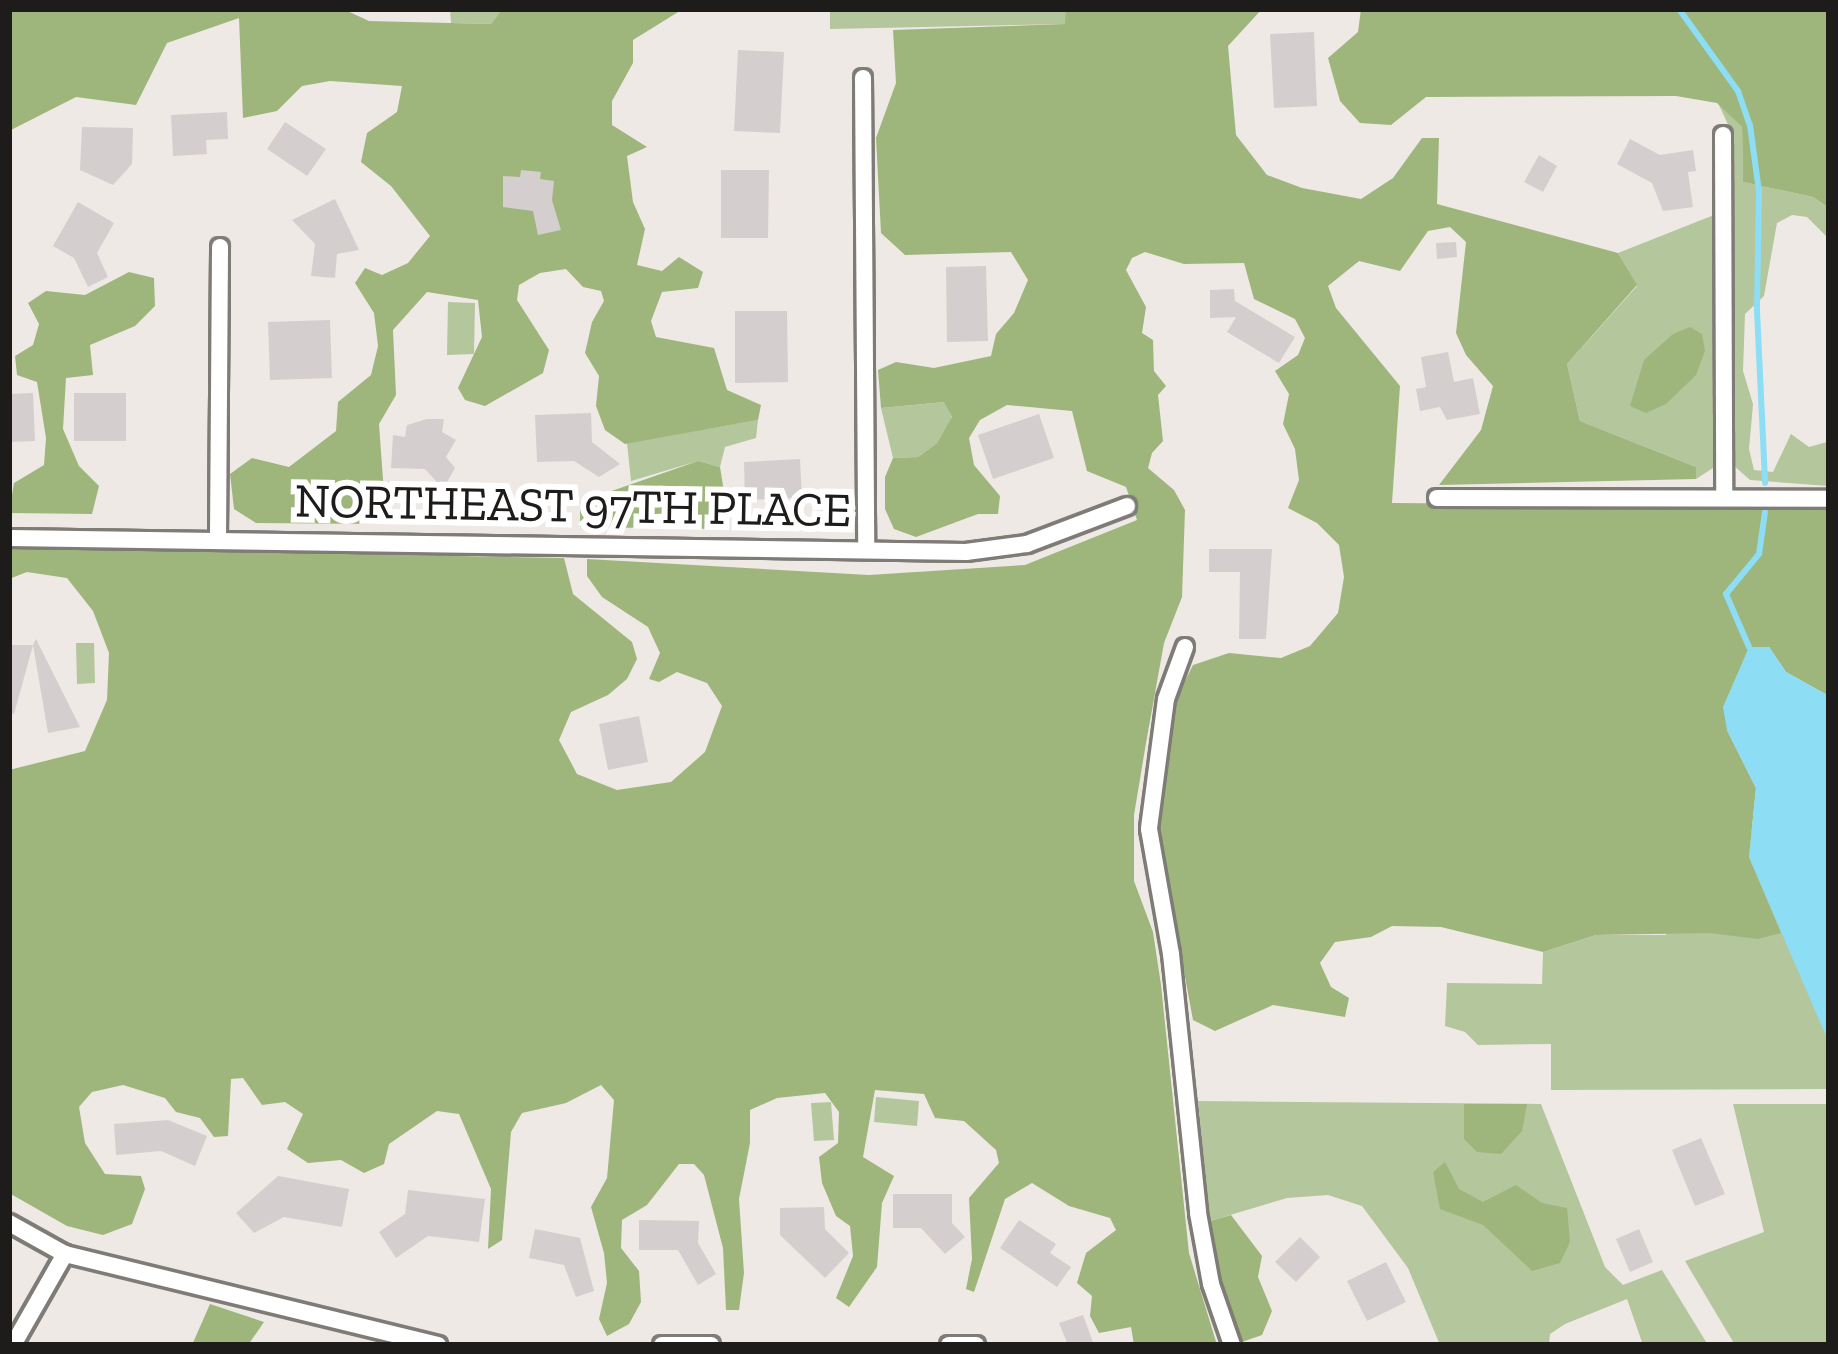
<!DOCTYPE html>
<style>
body{margin:0}
#map{position:relative;width:1838px;height:1354px;overflow:hidden;background:#eee9e5;font-family:"Zilla Slab",serif}
div>[style]{position:absolute}
[style*='--x']{left:calc(var(--x)*1px);top:calc(var(--y)*1px);width:calc(var(--w)*1px);rotate:calc(var(--a)*1deg)}
.green>*{inset:0;background:#b4c69b}
.forest>*{inset:0;background:#9eb67b}
.water>*{inset:0;background:#8dddf4}
.stream>*{height:6px;margin:-3px;padding:0 3px;transform-origin:3px;border-radius:3px;background:#8dddf4}
.building>*{inset:0;background:#d5cece}
.roads{filter:drop-shadow(3px 0 #7f7b77) drop-shadow(-3px 0 #7f7b77) drop-shadow(0 3px #7f7b77) drop-shadow(0 -3px #7f7b77)}
.street>*{height:16px;margin:-8px;padding:0 8px;transform-origin:8px;border-radius:8px;background:#fff}
span{translate:-50% -50%;white-space:nowrap;text-align:center;line-height:1.15;-webkit-text-stroke:12px #fff;paint-order:stroke}
.street-label{font-size:48px;color:#1e1c1b}
.frame{position:absolute;inset:0;border:12px solid #1e1c1b;pointer-events:none}
</style>
<div id="map">
<div class="green">
<i style="clip-path:polygon(450px 9px,502px 9px,491px 24px,451px 23px)"></i>
<i style="clip-path:polygon(830px 9px,1066px 9px,1066px 24px,830px 29px)"></i>
<i style="clip-path:polygon(1718px 103px,1742px 127px,1743px 182px,1813px 197px,1829px 208px,1829px 239px,1807px 217px,1792px 215px,1777px 223px,1764px 296px,1745px 314px,1743px 371px,1753px 404px,1749px 449px,1754px 470px,1773px 472px,1791px 434px,1809px 447px,1827px 442px,1829px 486px,1750px 480px,1732px 464px,1732px 133px)"></i>
<i style="clip-path:polygon(1714px 215px,1713px 468px,1696px 479px,1696px 467px,1580px 421px,1567px 364px,1637px 286px,1618px 253px)"></i>
<i style="clip-path:polygon(448px 302px,475px 303px,474px 354px,447px 355px)"></i>
<i style="clip-path:polygon(945px 402px,952px 418px,937px 443px,918px 457px,893px 458px,881px 408px)"></i>
<i style="clip-path:polygon(758px 420px,756px 438px,725px 447px,720px 467px,698px 461px,631px 481px,627px 443px)"></i>
<i style="clip-path:polygon(76px 643px,94px 643px,95px 683px,77px 684px)"></i>
<i style="clip-path:polygon(1690px 671px,1829px 1033px,1829px 1089px,1551px 1090px,1551px 1044px,1478px 1045px,1465px 1032px,1445px 1026px,1447px 983px,1542px 984px,1543px 952px,1596px 935px,1666px 935px)"></i>
<i style="clip-path:polygon(876px 1097px,919px 1101px,917px 1126px,874px 1122px)"></i>
<i style="clip-path:polygon(1198px 1101px,1541px 1104px,1605px 1267px,1623px 1285px,1662px 1270px,1708px 1345px,1643px 1345px,1627px 1299px,1565px 1324px,1550px 1334px,1549px 1345px,1440px 1345px,1408px 1268px,1362px 1206px,1328px 1195px,1287px 1198px,1210px 1221px)"></i>
<i style="clip-path:polygon(831px 1102px,834px 1140px,814px 1141px,811px 1103px)"></i>
<i style="clip-path:polygon(1733px 1104px,1829px 1104px,1829px 1345px,1735px 1345px,1685px 1261px,1764px 1232px)"></i>
</div>
<div class="forest">
<i style="clip-path:polygon(9px 9px,343px 9px,369px 21px,491px 24px,502px 9px,683px 9px,633px 40px,633px 63px,612px 101px,612px 125px,647px 147px,627px 156px,633px 202px,645px 229px,637px 265px,662px 271px,679px 257px,703px 272px,698px 288px,662px 292px,651px 321px,656px 337px,714px 348px,727px 390px,761px 405px,758px 420px,625px 444px,605px 430px,596px 406px,599px 376px,585px 353px,592px 322px,604px 301px,601px 291px,583px 287px,566px 269px,540px 273px,519px 285px,517px 300px,549px 350px,543px 373px,485px 406px,465px 400px,458px 388px,482px 337px,478px 300px,427px 292px,393px 330px,396px 395px,379px 424px,385px 507px,380px 524px,256px 523px,234px 509px,230px 474px,252px 458px,289px 467px,336px 431px,338px 402px,371px 375px,378px 346px,374px 313px,355px 283px,365px 268px,382px 275px,408px 263px,430px 236px,391px 186px,361px 162px,367px 133px,397px 112px,402px 86px,330px 81px,302px 86px,277px 111px,243px 118px,239px 18px,167px 43px,136px 105px,76px 97px,9px 131px)"></i>
<i style="clip-path:polygon(1066px 9px,1262px 9px,1228px 46px,1236px 135px,1267px 175px,1302px 188px,1361px 199px,1393px 178px,1422px 138px,1439px 138px,1437px 204px,1618px 253px,1637px 285px,1567px 364px,1580px 421px,1696px 467px,1696px 479px,1439px 485px,1481px 430px,1493px 386px,1466px 355px,1456px 333px,1466px 242px,1450px 227px,1428px 231px,1400px 271px,1359px 261px,1328px 286px,1336px 308px,1400px 386px,1392px 503px,1829px 506px,1829px 696px,1786px 672px,1769px 647px,1727px 730px,1756px 788px,1749px 857px,1781px 933px,1758px 939px,1709px 933px,1596px 935px,1543px 952px,1441px 927px,1392px 926px,1371px 937px,1335px 942px,1320px 963px,1331px 987px,1349px 998px,1345px 1017px,1273px 1005px,1215px 1031px,1193px 1020px,1158px 831px,1176px 699px,1193px 665px,1229px 653px,1281px 658px,1310px 646px,1338px 613px,1344px 577px,1339px 545px,1317px 523px,1288px 508px,1299px 480px,1295px 449px,1283px 424px,1289px 394px,1275px 371px,1298px 355px,1305px 338px,1295px 319px,1254px 299px,1244px 263px,1184px 264px,1145px 252px,1132px 258px,1126px 270px,1146px 307px,1142px 333px,1153px 340px,1154px 371px,1166px 386px,1158px 395px,1163px 441px,1152px 453px,1148px 468px,1174px 490px,1185px 510px,1182px 597px,1164px 643px,1146px 743px,1134px 815px,1134px 881px,1153px 932px,1161px 985px,1189px 1253px,1217px 1345px,1134px 1345px,1131px 1327px,1099px 1333px,1090px 1316px,1092px 1296px,1077px 1283px,1086px 1253px,1116px 1230px,1110px 1218px,1069px 1206px,1032px 1183px,1005px 1199px,974px 1292px,966px 1289px,972px 1259px,969px 1198px,999px 1163px,996px 1150px,964px 1121px,935px 1118px,924px 1094px,875px 1090px,863px 1157px,894px 1176px,882px 1203px,877px 1267px,849px 1307px,836px 1298px,853px 1256px,850px 1226px,836px 1216px,822px 1183px,819px 1157px,838px 1143px,839px 1112px,825px 1093px,777px 1098px,750px 1110px,750px 1143px,739px 1199px,744px 1273px,739px 1310px,726px 1310px,723px 1248px,704px 1175px,694px 1164px,679px 1164px,647px 1205px,622px 1220px,621px 1248px,639px 1271px,641px 1302px,629px 1324px,607px 1336px,599px 1319px,607px 1283px,604px 1253px,591px 1207px,607px 1178px,614px 1100px,601px 1085px,566px 1103px,522px 1113px,511px 1132px,502px 1240px,488px 1249px,491px 1189px,459px 1114px,437px 1111px,389px 1144px,384px 1164px,364px 1173px,341px 1160px,308px 1163px,287px 1149px,303px 1114px,285px 1102px,262px 1105px,243px 1078px,231px 1079px,228px 1136px,214px 1137px,200px 1118px,176px 1112px,165px 1098px,123px 1085px,92px 1092px,79px 1107px,85px 1143px,105px 1174px,141px 1176px,145px 1189px,132px 1224px,103px 1235px,67px 1226px,9px 1193px,9px 770px,85px 751px,107px 700px,109px 653px,93px 611px,67px 578px,27px 572px,9px 579px,9px 547px,564px 558px,573px 594px,632px 642px,637px 659px,627px 679px,608px 695px,571px 712px,559px 740px,577px 774px,617px 790px,671px 782px,705px 752px,722px 706px,707px 683px,677px 672px,659px 682px,649px 679px,660px 653px,648px 627px,602px 597px,587px 576px,587px 559px,869px 575px,1025px 565px,1137px 520px,1126px 487px,1087px 471px,1072px 411px,1007px 405px,980px 420px,969px 438px,974px 465px,1000px 496px,998px 514px,978px 514px,916px 537px,894px 529px,885px 509px,885px 477px,893px 458px,918px 457px,937px 443px,952px 417px,944px 402px,881px 408px,878px 370px,896px 362px,934px 368px,991px 356px,996px 334px,1014px 313px,1028px 280px,1011px 252px,905px 255px,881px 233px,876px 138px,896px 83px,893px 30px,1065px 24px)"></i>
<i style="clip-path:polygon(1361px 9px,1829px 9px,1829px 208px,1813px 197px,1743px 182px,1742px 127px,1717px 103px,1676px 96px,1426px 97px,1391px 125px,1360px 123px,1340px 101px,1328px 58px,1358px 32px)"></i>
<i style="clip-path:polygon(129px 272px,154px 278px,155px 306px,135px 326px,90px 345px,93px 375px,66px 378px,63px 429px,79px 466px,99px 486px,92px 514px,9px 513px,14px 483px,44px 465px,46px 438px,37px 382px,17px 375px,15px 356px,33px 345px,39px 324px,28px 303px,46px 291px,85px 295px)"></i>
<i style="clip-path:polygon(1690px 327px,1702px 334px,1705px 351px,1696px 375px,1666px 404px,1646px 413px,1630px 406px,1644px 360px,1673px 334px)"></i>
<i style="clip-path:polygon(698px 461px,720px 467px,725px 498px,718px 529px,580px 527px,580px 502px)"></i>
<i style="clip-path:polygon(1464px 1104px,1527px 1104px,1522px 1131px,1501px 1154px,1477px 1152px,1464px 1139px)"></i>
<i style="clip-path:polygon(1445px 1162px,1459px 1189px,1483px 1202px,1516px 1185px,1542px 1203px,1567px 1208px,1570px 1242px,1560px 1263px,1532px 1271px,1483px 1225px,1440px 1209px,1433px 1172px)"></i>
<i style="clip-path:polygon(1231px 1215px,1262px 1256px,1258px 1277px,1272px 1311px,1262px 1335px,1242px 1342px,1223px 1290px,1210px 1221px)"></i>
<i style="clip-path:polygon(210px 1304px,264px 1322px,248px 1345px,192px 1345px)"></i>
</div>
<div class="water">
<i style="clip-path:polygon(1749px 647px,1769px 647px,1786px 672px,1829px 696px,1829px 1043px,1749px 857px,1756px 788px,1727px 730px,1723px 707px)"></i>
</div>
<div class="stream">
<i style="--x:1679;--y:9;--w:101;--a:54.3"></i>
<i style="--x:1738;--y:91;--w:36;--a:71"></i>
<i style="--x:1750;--y:125;--w:68;--a:82.3"></i>
<i style="--x:1759;--y:192;--w:119;--a:91"></i>
<i style="--x:1757;--y:311;--w:172;--a:87.3"></i>
<i style="--x:1749;--y:647;--w:58;--a:-113.5"></i>
<i style="--x:1726;--y:594;--w:52;--a:-50.5"></i>
<i style="--x:1759;--y:554;--w:42;--a:-81.9"></i>
</div>
<div class="building">
<i style="clip-path:polygon(1314px 32px,1317px 106px,1274px 108px,1270px 34px)"></i>
<i style="clip-path:polygon(738px 50px,784px 52px,780px 133px,734px 131px)"></i>
<i style="clip-path:polygon(227px 112px,228px 139px,206px 140px,207px 154px,173px 156px,171px 115px)"></i>
<i style="clip-path:polygon(285px 122px,326px 149px,307px 176px,267px 149px)"></i>
<i style="clip-path:polygon(82px 127px,133px 128px,132px 164px,113px 185px,80px 170px)"></i>
<i style="clip-path:polygon(1630px 139px,1660px 155px,1693px 150px,1696px 171px,1688px 172px,1693px 207px,1663px 211px,1652px 183px,1617px 164px)"></i>
<i style="clip-path:polygon(1539px 155px,1557px 166px,1543px 192px,1524px 182px)"></i>
<i style="clip-path:polygon(521px 170px,541px 172px,540px 179px,554px 181px,552px 200px,561px 230px,538px 235px,533px 211px,503px 207px,503px 176px,520px 177px)"></i>
<i style="clip-path:polygon(721px 170px,769px 170px,768px 238px,721px 238px)"></i>
<i style="clip-path:polygon(335px 199px,359px 250px,337px 254px,335px 278px,311px 276px,315px 244px,292px 220px)"></i>
<i style="clip-path:polygon(78px 202px,114px 223px,97px 253px,108px 277px,88px 287px,74px 258px,53px 246px)"></i>
<i style="clip-path:polygon(1456px 242px,1457px 257px,1437px 259px,1436px 243px)"></i>
<i style="clip-path:polygon(986px 266px,988px 341px,947px 342px,946px 267px)"></i>
<i style="clip-path:polygon(1234px 289px,1235px 301px,1295px 337px,1279px 363px,1227px 332px,1236px 317px,1210px 318px,1210px 290px)"></i>
<i style="clip-path:polygon(735px 311px,787px 311px,788px 382px,735px 383px)"></i>
<i style="clip-path:polygon(330px 320px,332px 378px,270px 380px,268px 322px)"></i>
<i style="clip-path:polygon(1448px 352px,1454px 382px,1473px 378px,1480px 414px,1447px 420px,1440px 407px,1420px 411px,1416px 389px,1426px 387px,1421px 357px)"></i>
<i style="clip-path:polygon(33px 393px,35px 441px,9px 442px,9px 394px)"></i>
<i style="clip-path:polygon(74px 393px,126px 393px,126px 441px,74px 441px)"></i>
<i style="clip-path:polygon(591px 413px,592px 442px,620px 464px,599px 477px,574px 461px,537px 462px,535px 415px)"></i>
<i style="clip-path:polygon(1039px 414px,1054px 458px,993px 479px,978px 435px)"></i>
<i style="clip-path:polygon(427px 419px,444px 419px,442px 432px,456px 440px,446px 457px,455px 468px,443px 489px,425px 469px,391px 468px,393px 435px,405px 437px,407px 425px)"></i>
<i style="clip-path:polygon(800px 459px,802px 498px,745px 500px,744px 462px)"></i>
<i style="clip-path:polygon(1209px 549px,1272px 549px,1266px 639px,1239px 639px,1240px 572px,1209px 572px)"></i>
<i style="clip-path:polygon(36px 639px,80px 727px,48px 733px,33px 645px,14px 714px,9px 713px,9px 645px,33px 645px)"></i>
<i style="clip-path:polygon(639px 716px,648px 762px,608px 770px,599px 724px)"></i>
<i style="clip-path:polygon(168px 1120px,207px 1136px,195px 1166px,161px 1151px,116px 1155px,114px 1124px)"></i>
<i style="clip-path:polygon(1701px 1138px,1725px 1194px,1695px 1206px,1672px 1150px)"></i>
<i style="clip-path:polygon(278px 1176px,349px 1189px,342px 1227px,284px 1217px,254px 1233px,236px 1213px)"></i>
<i style="clip-path:polygon(408px 1190px,485px 1199px,479px 1242px,428px 1236px,396px 1258px,379px 1232px,405px 1214px)"></i>
<i style="clip-path:polygon(893px 1194px,952px 1194px,952px 1223px,965px 1237px,945px 1254px,921px 1228px,893px 1228px)"></i>
<i style="clip-path:polygon(824px 1207px,825px 1229px,849px 1253px,825px 1278px,780px 1235px,780px 1208px)"></i>
<i style="clip-path:polygon(639px 1220px,699px 1221px,698px 1243px,716px 1274px,698px 1285px,678px 1250px,639px 1250px)"></i>
<i style="clip-path:polygon(1019px 1220px,1056px 1244px,1050px 1253px,1071px 1267px,1057px 1287px,1000px 1248px)"></i>
<i style="clip-path:polygon(535px 1229px,580px 1238px,594px 1291px,576px 1297px,564px 1265px,529px 1258px)"></i>
<i style="clip-path:polygon(1639px 1229px,1653px 1262px,1630px 1272px,1616px 1239px)"></i>
<i style="clip-path:polygon(1300px 1237px,1320px 1257px,1296px 1282px,1275px 1262px)"></i>
<i style="clip-path:polygon(1386px 1262px,1406px 1302px,1367px 1321px,1347px 1281px)"></i>
<i style="clip-path:polygon(1083px 1315px,1094px 1345px,1068px 1345px,1059px 1323px)"></i>
</div>
<div class="roads">
<div class="street">
<i style="--x:863;--y:78;--w:471;--a:89.6"></i>
<i style="--x:1723;--y:135;--w:361;--a:89.8"></i>
<i style="--x:1437;--y:498;--w:392;--a:0.1"></i>
<i style="--x:9;--y:538;--w:957;--a:0.84"></i>
<i style="--x:966;--y:552;--w:62;--a:-7.5"></i>
<i style="--x:1027;--y:544;--w:107;--a:-20.8"></i>
<i style="--x:218;--y:538;--w:291;--a:-89.6"></i>
<i style="--x:1185;--y:647;--w:55;--a:110.1"></i>
<i style="--x:1166;--y:699;--w:131;--a:97.5"></i>
<i style="--x:1149;--y:829;--w:127;--a:80"></i>
<i style="--x:1171;--y:954;--w:260;--a:84"></i>
<i style="--x:1198;--y:1213;--w:72;--a:79.6"></i>
<i style="--x:1211;--y:1284;--w:65;--a:71"></i>
<i style="--x:9;--y:1223;--w:64;--a:29"></i>
<i style="--x:65;--y:1254;--w:384;--a:13.7"></i>
<i style="--x:13;--y:1345;--w:105;--a:-60.3"></i>
<i style="--x:662;--y:1345;--w:49;--a:0"></i>
<i style="--x:949;--y:1345;--w:27;--a:0"></i>
</div>
</div>
<div class="street-label">
<span style="left:573px;top:505px;rotate:1deg">NORTHEAST 97TH PLACE</span>
</div>
<div class="frame"></div>
</div>
